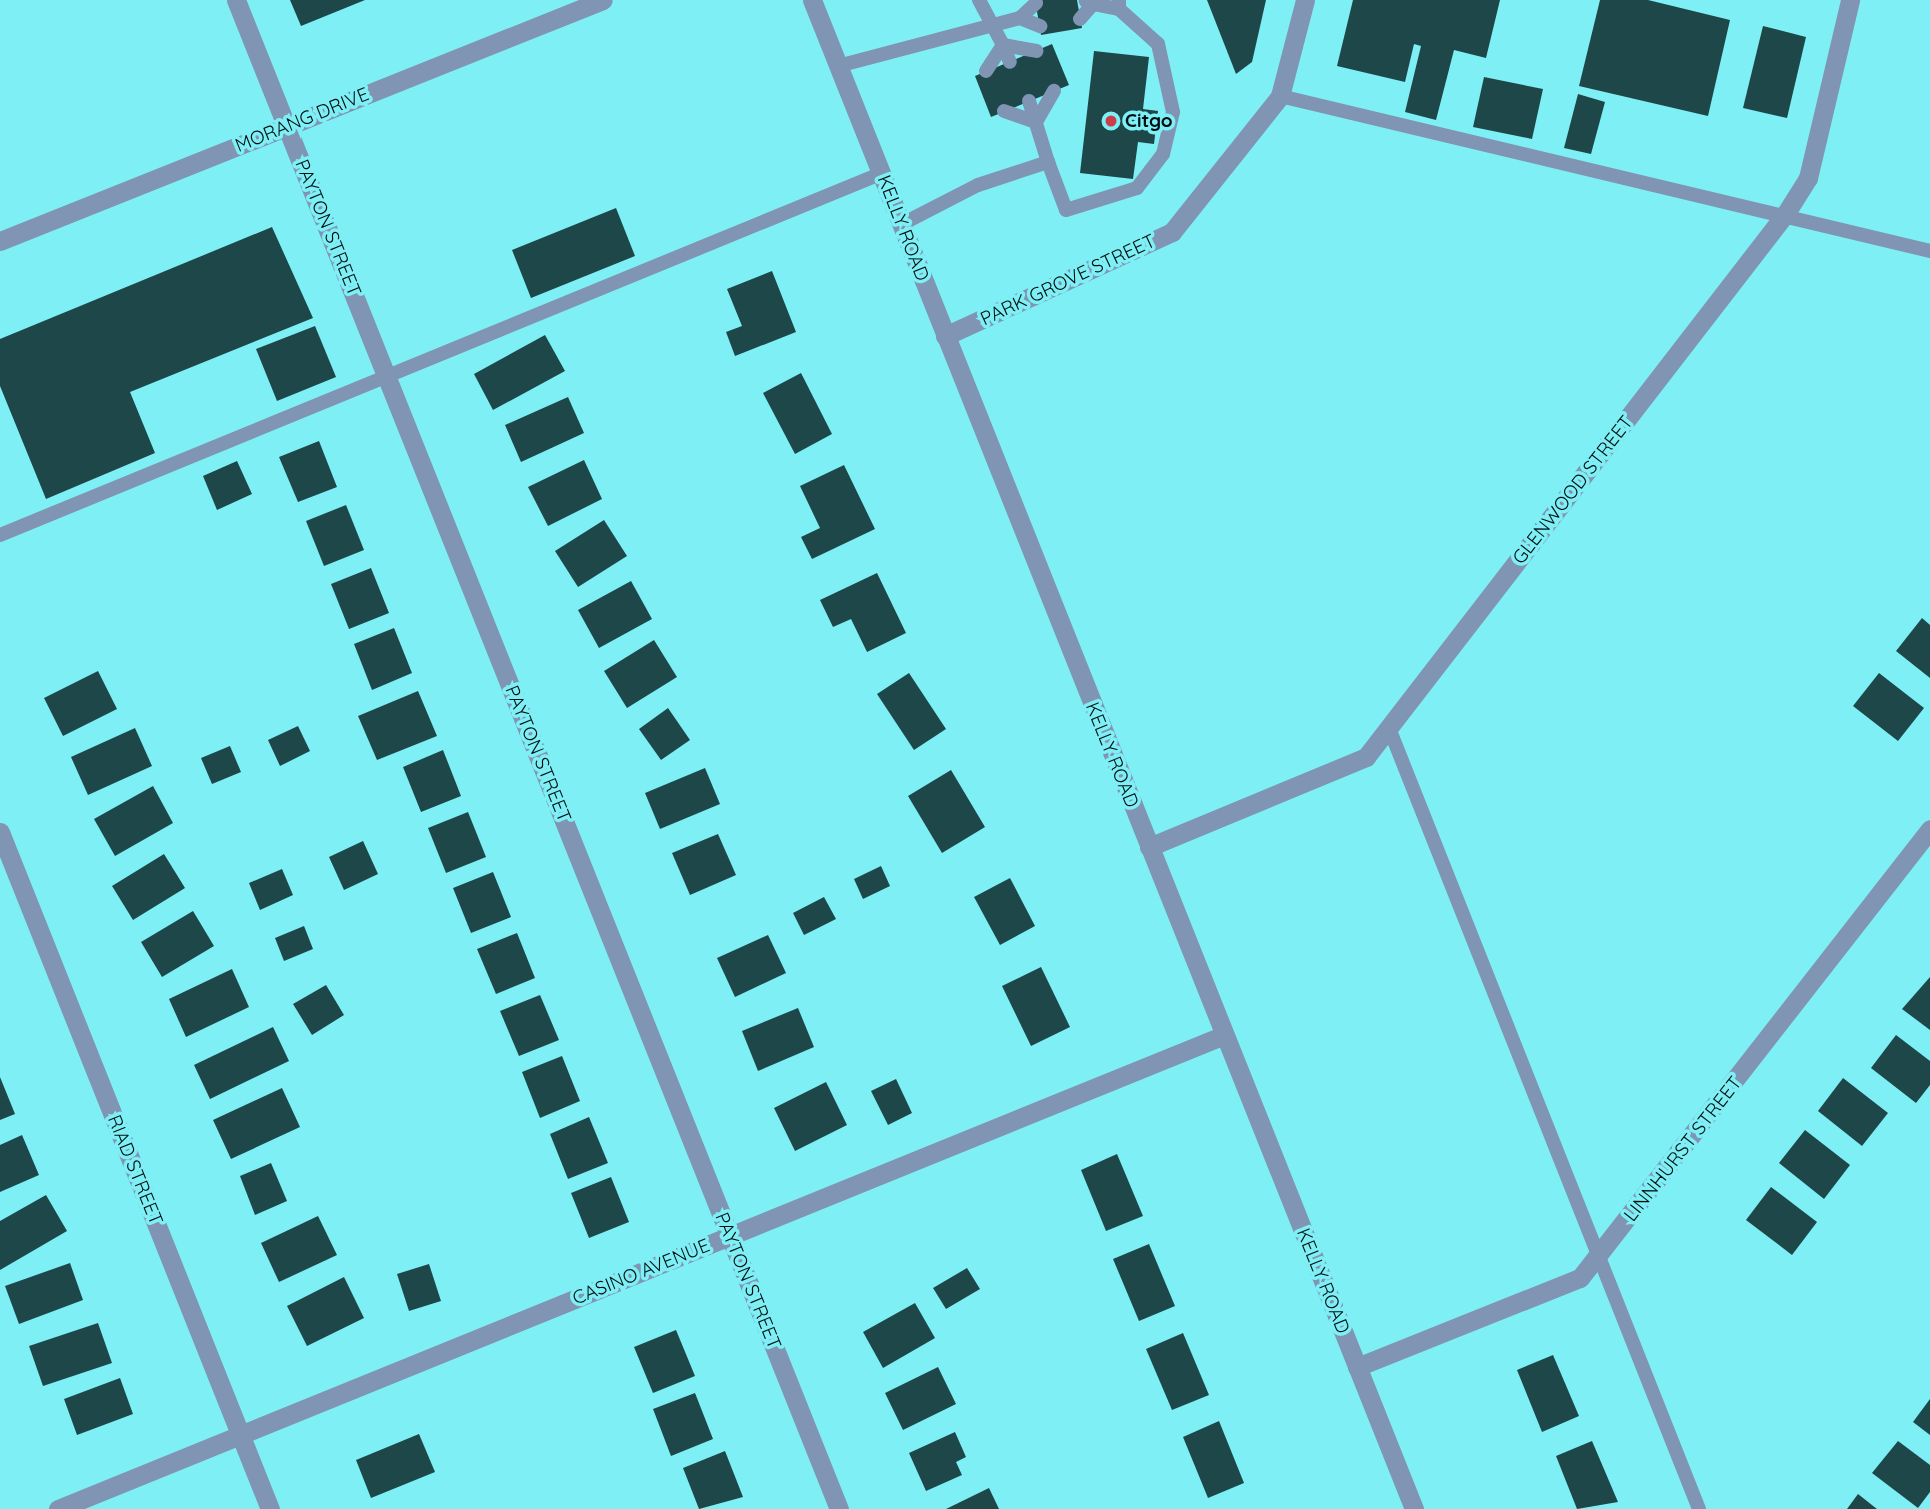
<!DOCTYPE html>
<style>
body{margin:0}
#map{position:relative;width:1930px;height:1509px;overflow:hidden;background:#7feff6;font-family:Quicksand,sans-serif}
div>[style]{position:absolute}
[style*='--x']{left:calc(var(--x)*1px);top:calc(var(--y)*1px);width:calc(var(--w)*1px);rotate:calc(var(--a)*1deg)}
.building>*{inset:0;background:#1d4749}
.service>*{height:14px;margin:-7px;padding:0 7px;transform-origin:7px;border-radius:7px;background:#8094b3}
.minor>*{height:19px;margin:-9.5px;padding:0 9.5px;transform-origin:9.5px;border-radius:9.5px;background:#8094b3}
.tertiary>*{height:19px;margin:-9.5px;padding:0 9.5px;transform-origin:9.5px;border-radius:9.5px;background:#8094b3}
.dots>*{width:19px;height:19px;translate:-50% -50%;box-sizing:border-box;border:4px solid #7feff6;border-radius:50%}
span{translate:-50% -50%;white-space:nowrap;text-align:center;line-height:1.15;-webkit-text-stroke:7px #7feff6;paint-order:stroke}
.street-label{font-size:19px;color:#001011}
.poi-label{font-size:19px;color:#001011;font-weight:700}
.left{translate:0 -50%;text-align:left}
</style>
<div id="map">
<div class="building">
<i style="clip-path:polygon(290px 0,365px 0,301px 26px)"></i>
<i style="clip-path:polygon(1035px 0,1077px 0,1082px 28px,1041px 35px)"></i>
<i style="clip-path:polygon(1207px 0,1266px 0,1252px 62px,1236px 74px)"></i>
<i style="clip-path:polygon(1353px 0,1500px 0,1486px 58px,1454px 50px,1436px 120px,1405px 112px,1421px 46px,1414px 44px,1405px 82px,1337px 66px)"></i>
<i style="clip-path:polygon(1600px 0,1648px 0,1730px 20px,1708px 116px,1579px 86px)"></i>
<i style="clip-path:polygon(1763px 26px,1806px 37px,1787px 118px,1743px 108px)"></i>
<i style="clip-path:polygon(1052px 44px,1069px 85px,991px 117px,975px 76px)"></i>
<i style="clip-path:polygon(1094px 51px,1149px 57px,1143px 109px,1158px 111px,1154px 144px,1138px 142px,1133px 179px,1080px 173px)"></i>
<i style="clip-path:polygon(1484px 77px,1543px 89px,1532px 139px,1473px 127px)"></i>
<i style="clip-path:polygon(1578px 94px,1605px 102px,1591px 154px,1564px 148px)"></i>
<i style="clip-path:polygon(616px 208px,635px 256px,531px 298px,512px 250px)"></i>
<i style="clip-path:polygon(272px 227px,313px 318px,130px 392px,155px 453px,46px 499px,0 386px,0 339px)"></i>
<i style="clip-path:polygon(772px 271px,796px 332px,735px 356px,726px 332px,742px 326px,727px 289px)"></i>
<i style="clip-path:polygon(315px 326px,336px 377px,277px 401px,256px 349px)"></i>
<i style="clip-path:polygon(545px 335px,565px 371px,493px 410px,474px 374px)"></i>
<i style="clip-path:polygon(801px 373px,832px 434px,795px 454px,763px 393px)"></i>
<i style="clip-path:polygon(568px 397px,584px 433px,521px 462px,505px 425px)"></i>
<i style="clip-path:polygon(319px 441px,337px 487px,298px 502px,279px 457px)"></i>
<i style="clip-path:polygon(584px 460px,602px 499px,548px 526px,528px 487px)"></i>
<i style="clip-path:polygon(237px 461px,252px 494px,217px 510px,203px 476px)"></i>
<i style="clip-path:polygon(844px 465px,875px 529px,812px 559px,801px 537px,820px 528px,800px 486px)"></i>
<i style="clip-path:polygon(346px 505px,364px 550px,324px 566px,306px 521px)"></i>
<i style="clip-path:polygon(604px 520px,627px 556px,578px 587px,555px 551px)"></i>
<i style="clip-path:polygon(371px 568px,389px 613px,349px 629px,331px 584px)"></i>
<i style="clip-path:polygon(877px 573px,906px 633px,867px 652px,851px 619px,833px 627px,820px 600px)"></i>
<i style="clip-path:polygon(631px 581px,652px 619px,599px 648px,578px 610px)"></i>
<i style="clip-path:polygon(1922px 618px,1930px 625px,1930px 678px,1896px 651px)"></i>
<i style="clip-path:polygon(394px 628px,412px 673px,372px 690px,354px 644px)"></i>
<i style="clip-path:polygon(654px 640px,677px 677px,627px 708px,604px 671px)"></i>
<i style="clip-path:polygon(98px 671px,117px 709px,63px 736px,44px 698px)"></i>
<i style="clip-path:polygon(909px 673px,946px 729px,914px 750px,877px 694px)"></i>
<i style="clip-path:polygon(1879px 673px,1924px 708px,1898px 741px,1853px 706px)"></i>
<i style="clip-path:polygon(418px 691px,437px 736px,377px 760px,358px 716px)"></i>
<i style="clip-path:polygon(668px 708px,690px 740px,661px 760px,639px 729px)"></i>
<i style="clip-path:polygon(298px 726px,310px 751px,280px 766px,268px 740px)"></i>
<i style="clip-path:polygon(135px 728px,152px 766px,88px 795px,71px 757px)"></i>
<i style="clip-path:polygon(230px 746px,241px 772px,212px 784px,201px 758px)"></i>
<i style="clip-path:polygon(443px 750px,461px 796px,421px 812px,403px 767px)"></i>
<i style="clip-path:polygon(705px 768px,720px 804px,660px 829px,645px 793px)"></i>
<i style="clip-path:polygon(951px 770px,985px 827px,942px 853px,908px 796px)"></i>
<i style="clip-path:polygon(153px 786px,173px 823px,115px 856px,94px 819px)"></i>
<i style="clip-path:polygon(468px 812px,486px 857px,446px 873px,428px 828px)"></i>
<i style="clip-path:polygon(718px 834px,736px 875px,690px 895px,672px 853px)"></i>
<i style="clip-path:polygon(363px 841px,378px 874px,344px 890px,329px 857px)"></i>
<i style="clip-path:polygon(164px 854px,185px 888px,133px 920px,112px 886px)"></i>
<i style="clip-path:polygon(881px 866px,890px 886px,863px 899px,854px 879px)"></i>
<i style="clip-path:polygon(282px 869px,293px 895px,260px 910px,249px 883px)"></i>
<i style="clip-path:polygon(493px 872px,511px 917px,471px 933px,453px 888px)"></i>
<i style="clip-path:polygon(1010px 878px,1035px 926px,1000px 945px,974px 897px)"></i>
<i style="clip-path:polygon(824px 897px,836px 919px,804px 935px,793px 913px)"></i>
<i style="clip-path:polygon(193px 911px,214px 946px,162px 977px,141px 942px)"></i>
<i style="clip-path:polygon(304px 926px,313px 949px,284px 961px,275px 938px)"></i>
<i style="clip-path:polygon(517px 933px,535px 978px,496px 994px,477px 949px)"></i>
<i style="clip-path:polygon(768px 935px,786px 973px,735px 997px,717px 958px)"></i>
<i style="clip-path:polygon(1041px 967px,1070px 1027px,1031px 1046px,1002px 986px)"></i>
<i style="clip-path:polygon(232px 969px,249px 1007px,186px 1037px,169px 999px)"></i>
<i style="clip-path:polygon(1930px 977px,1930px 1030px,1902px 1009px)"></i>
<i style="clip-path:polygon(326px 985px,344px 1015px,312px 1035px,293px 1004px)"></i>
<i style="clip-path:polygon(540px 995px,559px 1040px,519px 1056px,500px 1011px)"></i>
<i style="clip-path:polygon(798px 1008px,814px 1047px,758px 1071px,742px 1031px)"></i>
<i style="clip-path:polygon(273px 1027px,289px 1061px,210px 1099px,194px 1065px)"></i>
<i style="clip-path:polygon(1896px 1035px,1930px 1061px,1930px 1085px,1916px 1103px,1871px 1068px)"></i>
<i style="clip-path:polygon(562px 1056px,580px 1101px,540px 1118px,522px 1072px)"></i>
<i style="clip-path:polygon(0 1077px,15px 1114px,0 1120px)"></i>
<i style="clip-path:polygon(1843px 1078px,1888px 1113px,1862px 1146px,1818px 1111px)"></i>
<i style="clip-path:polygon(896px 1079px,912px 1113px,888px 1125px,871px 1091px)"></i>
<i style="clip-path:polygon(826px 1082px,847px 1125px,795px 1151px,774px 1108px)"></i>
<i style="clip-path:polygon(282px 1088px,300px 1127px,231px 1159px,213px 1120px)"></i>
<i style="clip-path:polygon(589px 1117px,608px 1163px,568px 1179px,550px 1134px)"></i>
<i style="clip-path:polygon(1805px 1130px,1850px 1165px,1824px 1199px,1779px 1163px)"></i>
<i style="clip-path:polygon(22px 1135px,39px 1175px,0 1192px,0 1145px)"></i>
<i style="clip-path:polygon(1117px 1154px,1143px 1216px,1106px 1231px,1081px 1170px)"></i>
<i style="clip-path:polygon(271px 1163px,287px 1201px,255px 1215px,240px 1176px)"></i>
<i style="clip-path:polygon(611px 1177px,629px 1222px,589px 1238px,571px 1193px)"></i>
<i style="clip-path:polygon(1771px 1187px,1817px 1222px,1792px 1255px,1746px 1220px)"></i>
<i style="clip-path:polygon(46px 1195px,67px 1231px,0 1270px,0 1221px)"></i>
<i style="clip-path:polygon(318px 1216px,337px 1255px,279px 1282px,261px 1243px)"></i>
<i style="clip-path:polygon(1149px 1244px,1175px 1306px,1139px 1321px,1113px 1259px)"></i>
<i style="clip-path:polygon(70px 1263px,83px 1300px,19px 1324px,5px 1286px)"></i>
<i style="clip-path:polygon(429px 1264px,441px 1301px,409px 1311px,397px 1274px)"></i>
<i style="clip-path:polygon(967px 1268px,980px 1289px,946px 1309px,933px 1288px)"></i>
<i style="clip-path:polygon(344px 1277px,364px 1318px,307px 1346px,287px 1306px)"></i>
<i style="clip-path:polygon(915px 1303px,935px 1338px,883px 1368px,863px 1332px)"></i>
<i style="clip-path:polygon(98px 1323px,112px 1363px,43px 1386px,29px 1346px)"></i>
<i style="clip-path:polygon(676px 1330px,695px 1376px,653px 1393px,634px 1347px)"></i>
<i style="clip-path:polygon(1183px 1333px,1209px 1395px,1172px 1410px,1146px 1349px)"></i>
<i style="clip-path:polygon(1553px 1355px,1579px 1416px,1542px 1432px,1517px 1370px)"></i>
<i style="clip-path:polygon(938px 1367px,956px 1404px,903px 1430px,885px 1393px)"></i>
<i style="clip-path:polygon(120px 1378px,133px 1414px,77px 1435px,64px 1399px)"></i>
<i style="clip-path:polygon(695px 1393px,713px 1439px,671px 1456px,653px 1409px)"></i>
<i style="clip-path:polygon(1930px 1399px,1930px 1435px,1913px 1422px)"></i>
<i style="clip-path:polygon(1219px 1421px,1244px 1483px,1208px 1498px,1183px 1437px)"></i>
<i style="clip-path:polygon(955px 1432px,966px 1457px,956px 1462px,962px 1475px,926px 1491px,909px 1453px)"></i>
<i style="clip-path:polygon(419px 1434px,435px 1472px,371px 1498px,356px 1460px)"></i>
<i style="clip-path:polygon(1592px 1441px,1618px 1502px,1577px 1509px,1556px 1456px)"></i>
<i style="clip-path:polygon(1898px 1441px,1930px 1465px,1930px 1492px,1918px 1508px,1872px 1473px)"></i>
<i style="clip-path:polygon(725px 1451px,743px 1497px,699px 1509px,683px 1468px)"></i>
<i style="clip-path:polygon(989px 1488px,999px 1509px,946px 1509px)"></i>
<i style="clip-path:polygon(1858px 1494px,1877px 1509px,1847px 1509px)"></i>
</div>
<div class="service">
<i style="--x:979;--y:0;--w:51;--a:61.9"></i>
<i style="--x:1003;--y:45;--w:34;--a:10"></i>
<i style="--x:1093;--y:4;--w:26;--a:11"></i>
<i style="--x:1119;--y:9;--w:8;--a:-90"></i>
<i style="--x:1020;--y:18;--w:22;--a:-43"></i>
<i style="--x:1080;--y:19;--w:20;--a:-49"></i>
<i style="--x:1093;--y:4;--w:8;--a:-157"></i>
<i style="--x:838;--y:66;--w:188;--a:-14.8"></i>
<i style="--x:1020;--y:18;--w:22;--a:22"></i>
<i style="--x:986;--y:71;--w:31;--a:-57"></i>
<i style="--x:1003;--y:45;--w:18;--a:68"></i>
<i style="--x:1280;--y:96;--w:668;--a:13.41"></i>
<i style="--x:1004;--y:111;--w:34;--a:19"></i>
<i style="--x:1036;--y:122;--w:36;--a:-60"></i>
<i style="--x:1048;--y:162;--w:51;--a:69.4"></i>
<i style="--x:1066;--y:210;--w:74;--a:-17.2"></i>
<i style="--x:1137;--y:188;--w:43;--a:-52.6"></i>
<i style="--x:1163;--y:154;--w:43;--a:-76.6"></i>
<i style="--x:1173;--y:112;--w:70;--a:-102.4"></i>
<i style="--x:1158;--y:44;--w:52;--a:-138.1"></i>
<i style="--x:902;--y:224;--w:85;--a:-27.2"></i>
<i style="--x:978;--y:185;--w:74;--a:-18.2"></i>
<i style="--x:1048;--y:162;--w:64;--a:-107.3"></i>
<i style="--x:0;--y:535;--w:953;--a:-22.31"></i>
<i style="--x:1389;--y:728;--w:840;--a:68.35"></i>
</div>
<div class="minor">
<i style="--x:236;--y:0;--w:1625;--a:68.22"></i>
<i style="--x:945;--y:336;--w:250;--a:-24.6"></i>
<i style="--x:1172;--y:232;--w:174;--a:-51.5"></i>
<i style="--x:1280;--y:96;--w:99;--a:-75.4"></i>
<i style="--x:0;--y:832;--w:729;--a:68.26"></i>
<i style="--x:1149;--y:847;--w:235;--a:-22.5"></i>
<i style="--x:1366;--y:757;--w:687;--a:-52.33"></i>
<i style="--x:1786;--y:213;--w:41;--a:-57.8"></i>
<i style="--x:1808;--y:178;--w:183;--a:-76.7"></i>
<i style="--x:1357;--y:1367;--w:240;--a:-21.8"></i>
<i style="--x:1580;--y:1278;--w:569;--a:-52.06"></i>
<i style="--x:58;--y:1509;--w:1259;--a:-22.12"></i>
</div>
<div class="tertiary">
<i style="--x:812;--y:0;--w:1625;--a:68.25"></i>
<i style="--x:0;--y:241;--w:649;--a:-21.79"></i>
</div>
<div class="dots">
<i style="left:1111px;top:121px;background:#cd3d49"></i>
</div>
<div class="street-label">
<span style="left:302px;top:120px;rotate:-22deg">MORANG DRIVE</span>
<span style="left:328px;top:228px;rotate:68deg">PAYTON STREET</span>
<span style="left:903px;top:228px;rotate:69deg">KELLY ROAD</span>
<span style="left:1068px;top:280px;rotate:-25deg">PARK GROVE STREET</span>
<span style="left:1573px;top:490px;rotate:-52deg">GLENWOOD STREET</span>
<span style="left:538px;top:754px;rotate:68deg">PAYTON STREET</span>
<span style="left:1112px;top:755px;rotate:68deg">KELLY ROAD</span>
<span style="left:1683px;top:1149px;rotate:-52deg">LINNHURST STREET</span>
<span style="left:135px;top:1170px;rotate:68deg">RIAD STREET</span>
<span style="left:641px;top:1272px;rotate:-22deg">CASINO AVENUE</span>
<span style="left:748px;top:1281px;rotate:68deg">PAYTON STREET</span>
<span style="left:1323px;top:1281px;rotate:68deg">KELLY ROAD</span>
</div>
<div class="poi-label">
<span class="left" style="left:1125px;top:121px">Citgo</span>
</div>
</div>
